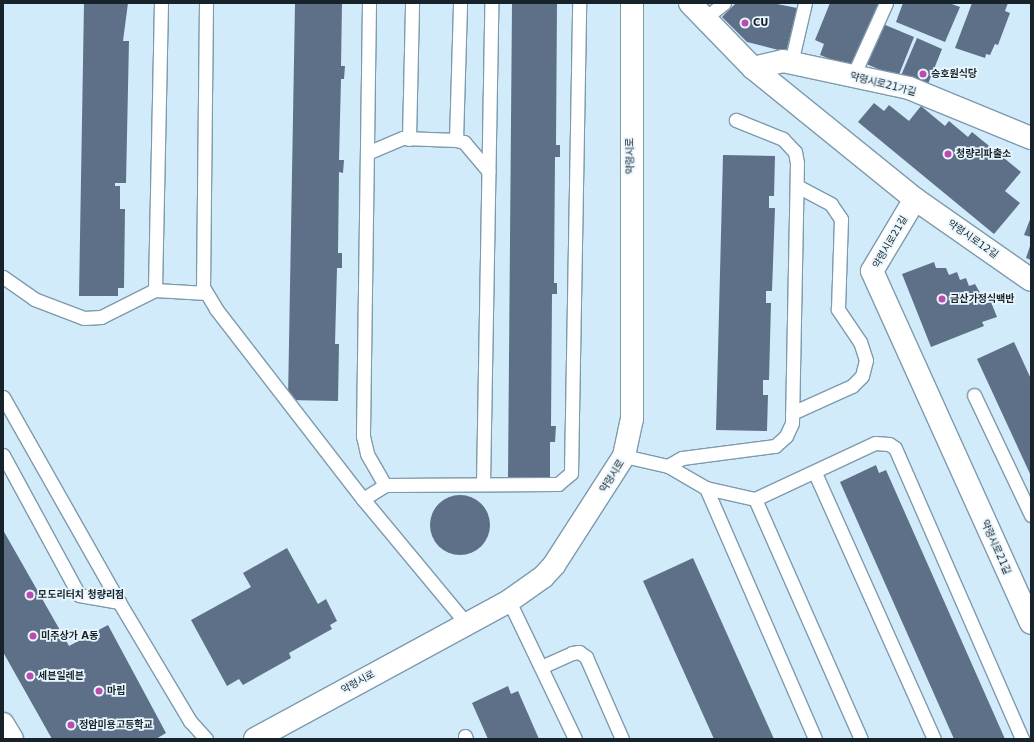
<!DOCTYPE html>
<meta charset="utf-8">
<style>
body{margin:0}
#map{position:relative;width:1034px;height:742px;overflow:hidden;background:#d2ebfb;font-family:"DejaVu Sans","Noto Sans KR",sans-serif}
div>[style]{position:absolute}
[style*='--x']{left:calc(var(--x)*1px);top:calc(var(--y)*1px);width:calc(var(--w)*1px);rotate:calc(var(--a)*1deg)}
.building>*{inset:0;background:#5d7087}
.round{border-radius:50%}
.roads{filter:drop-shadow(1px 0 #7d9bad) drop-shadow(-1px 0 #7d9bad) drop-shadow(0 1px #7d9bad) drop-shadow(0 -1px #7d9bad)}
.service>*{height:13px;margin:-6.5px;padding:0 6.5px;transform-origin:6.5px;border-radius:6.5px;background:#fff}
.minor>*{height:22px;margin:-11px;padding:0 11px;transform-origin:11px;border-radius:11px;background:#fff}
.secondary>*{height:22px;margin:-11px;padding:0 11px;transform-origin:11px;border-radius:11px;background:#fff}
.primary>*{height:22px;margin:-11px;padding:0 11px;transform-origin:11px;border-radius:11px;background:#fff}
.dots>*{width:11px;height:11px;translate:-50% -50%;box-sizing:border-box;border:2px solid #eaf6fe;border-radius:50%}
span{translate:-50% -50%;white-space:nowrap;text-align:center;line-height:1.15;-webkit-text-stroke:3.5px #eaf6fe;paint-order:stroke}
.poi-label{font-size:10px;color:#17232a;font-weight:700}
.left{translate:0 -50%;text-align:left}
.street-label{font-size:10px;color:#17232a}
.frame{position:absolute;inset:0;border:4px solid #17232a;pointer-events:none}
</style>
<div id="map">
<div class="building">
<i style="clip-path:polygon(84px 3px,128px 3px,123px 41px,129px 41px,126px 183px,115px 183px,115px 186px,120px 186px,120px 209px,125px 209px,124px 288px,118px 288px,118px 296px,79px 296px)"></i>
<i style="clip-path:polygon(295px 3px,342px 3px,341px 66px,345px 66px,344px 79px,341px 79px,339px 160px,344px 160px,343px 173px,339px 172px,338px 253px,342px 253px,342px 268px,337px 268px,335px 344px,339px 344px,338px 401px,288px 400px)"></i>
<i style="clip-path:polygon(512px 3px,557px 3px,556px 145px,560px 145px,560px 157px,555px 157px,554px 283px,557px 283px,557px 294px,552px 294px,551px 426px,556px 426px,555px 442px,550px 442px,550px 478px,508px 478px)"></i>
<i style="clip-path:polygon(736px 3px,772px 3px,797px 8px,786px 52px,747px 42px,722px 17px)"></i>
<i style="clip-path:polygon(830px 3px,880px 3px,853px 68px,820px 55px,824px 44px,815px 40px)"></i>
<i style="clip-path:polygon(903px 3px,949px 3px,960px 7px,945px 42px,896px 22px)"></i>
<i style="clip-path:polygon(972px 3px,1008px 3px,1005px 11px,1010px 13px,998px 45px,995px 44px,990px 55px,986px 54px,985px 58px,955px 48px)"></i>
<i style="clip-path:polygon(883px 24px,914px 37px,898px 77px,866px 64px)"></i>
<i style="clip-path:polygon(917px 38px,942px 49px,926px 89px,900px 78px)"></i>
<i style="clip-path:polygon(874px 103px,884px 111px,889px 105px,909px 121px,921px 106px,945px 126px,949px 121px,968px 137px,972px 132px,1021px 172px,1005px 191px,1020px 203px,994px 234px,858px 122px)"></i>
<i style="clip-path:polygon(723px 155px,775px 156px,774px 196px,769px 196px,769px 208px,775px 208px,772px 291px,766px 291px,766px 303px,771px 303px,769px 380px,763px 380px,763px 395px,768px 395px,767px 431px,716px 430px)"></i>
<i style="clip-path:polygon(1031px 217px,1031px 237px,1024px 235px)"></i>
<i style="clip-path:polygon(1031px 243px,1031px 260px,1026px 258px)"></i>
<i style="clip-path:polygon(934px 262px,936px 268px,946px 268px,949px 275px,957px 272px,960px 280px,966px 278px,969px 286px,975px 284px,986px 303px,991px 302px,997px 317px,982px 322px,984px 326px,931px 347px,902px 274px)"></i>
<i style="clip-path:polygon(1014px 342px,1031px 379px,1031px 476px,977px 359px)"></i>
<i style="clip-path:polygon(876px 465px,879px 473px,886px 470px,1005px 739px,954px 739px,840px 482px)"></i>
<i class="round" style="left:430px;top:495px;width:60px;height:60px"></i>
<i style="clip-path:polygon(3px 530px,69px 646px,108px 625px,166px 733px,156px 739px,52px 739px,3px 652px)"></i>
<i style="clip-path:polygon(287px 548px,318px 604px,326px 599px,337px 621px,330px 625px,332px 629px,289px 653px,291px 658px,243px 685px,239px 679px,227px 686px,191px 620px,251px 587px,243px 573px)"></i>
<i style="clip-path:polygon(693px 558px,774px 739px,714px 739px,643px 581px)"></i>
<i style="clip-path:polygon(508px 686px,511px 694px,518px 691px,539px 739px,488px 739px,472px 703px)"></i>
</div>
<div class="roads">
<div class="service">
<i style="--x:161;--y:3;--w:287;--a:91.2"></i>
<i style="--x:155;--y:290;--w:51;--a:3.4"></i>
<i style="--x:206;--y:3;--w:284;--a:90.6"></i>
<i style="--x:203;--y:287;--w:26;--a:59"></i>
<i style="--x:216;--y:309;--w:240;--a:52.3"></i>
<i style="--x:363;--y:499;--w:161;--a:50.3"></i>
<i style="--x:369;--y:3;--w:433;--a:90.8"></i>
<i style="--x:363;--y:436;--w:18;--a:77"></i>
<i style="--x:367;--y:454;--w:36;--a:60"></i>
<i style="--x:705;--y:18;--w:24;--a:-38"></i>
<i style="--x:791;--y:63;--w:62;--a:-76.9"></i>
<i style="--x:853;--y:76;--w:80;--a:-65.7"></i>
<i style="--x:409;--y:139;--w:136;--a:-88.7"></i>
<i style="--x:456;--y:140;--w:137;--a:-88.3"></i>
<i style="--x:367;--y:153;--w:39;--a:-23"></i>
<i style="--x:403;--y:138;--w:53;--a:2.2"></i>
<i style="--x:456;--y:140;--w:8;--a:14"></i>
<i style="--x:464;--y:142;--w:38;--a:50"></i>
<i style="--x:3;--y:277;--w:38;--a:35"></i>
<i style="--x:34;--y:299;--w:53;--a:20.8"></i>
<i style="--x:84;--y:318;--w:17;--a:-3"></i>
<i style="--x:101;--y:317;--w:60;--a:-26.6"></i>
<i style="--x:974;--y:395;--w:133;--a:64.6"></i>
<i style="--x:3;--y:397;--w:236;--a:60.5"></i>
<i style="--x:119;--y:602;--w:139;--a:59.2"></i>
<i style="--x:190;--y:721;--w:24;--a:48"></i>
<i style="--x:792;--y:413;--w:66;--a:-24.2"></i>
<i style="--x:852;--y:386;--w:14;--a:-45"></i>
<i style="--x:862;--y:376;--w:16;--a:-76"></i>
<i style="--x:866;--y:360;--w:19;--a:-108"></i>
<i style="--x:860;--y:342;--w:40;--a:-124"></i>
<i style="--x:838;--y:309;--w:90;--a:-88.1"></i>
<i style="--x:841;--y:219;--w:18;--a:-124"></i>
<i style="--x:831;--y:204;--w:38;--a:-152"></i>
<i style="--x:3;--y:455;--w:159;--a:61.5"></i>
<i style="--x:79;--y:595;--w:41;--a:9.9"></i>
<i style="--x:624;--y:456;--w:45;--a:12.8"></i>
<i style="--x:668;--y:466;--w:44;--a:30.1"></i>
<i style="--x:706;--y:488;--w:50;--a:12.7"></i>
<i style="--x:755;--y:499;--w:132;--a:-25"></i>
<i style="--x:875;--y:443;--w:14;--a:4"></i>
<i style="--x:889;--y:444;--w:7;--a:34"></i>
<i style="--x:895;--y:448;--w:318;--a:66.4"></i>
<i style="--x:668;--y:466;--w:16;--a:-30"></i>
<i style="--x:682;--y:458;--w:94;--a:-7.4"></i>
<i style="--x:775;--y:446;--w:15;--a:-42"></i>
<i style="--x:786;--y:436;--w:14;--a:-65"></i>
<i style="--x:792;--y:423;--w:260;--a:-88.9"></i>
<i style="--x:797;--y:163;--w:11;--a:-100"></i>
<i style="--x:795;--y:152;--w:18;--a:-133"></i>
<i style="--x:783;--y:139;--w:51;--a:-158"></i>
<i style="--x:815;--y:473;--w:291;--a:65.9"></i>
<i style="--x:483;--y:484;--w:481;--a:-89"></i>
<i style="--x:706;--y:488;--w:274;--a:66.5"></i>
<i style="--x:363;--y:499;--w:26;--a:-32"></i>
<i style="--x:385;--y:485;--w:173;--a:-0.3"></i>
<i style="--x:558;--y:484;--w:17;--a:-40"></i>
<i style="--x:571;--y:473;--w:470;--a:-89"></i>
<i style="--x:755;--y:499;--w:262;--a:66.2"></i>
<i style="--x:509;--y:601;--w:153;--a:64.4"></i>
<i style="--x:541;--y:667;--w:34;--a:-24"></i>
<i style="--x:572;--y:653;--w:7;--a:-8"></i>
<i style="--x:579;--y:652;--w:9;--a:36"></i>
<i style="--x:586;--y:657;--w:90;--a:66.3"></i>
<i style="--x:465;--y:736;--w:3;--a:72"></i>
</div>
<div class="minor">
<i style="--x:690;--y:3;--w:91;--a:45.9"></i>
<i style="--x:753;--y:68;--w:208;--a:39"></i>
<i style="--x:915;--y:199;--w:84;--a:120.8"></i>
<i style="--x:872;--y:271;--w:386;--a:65.7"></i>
<i style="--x:753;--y:68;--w:31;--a:-13"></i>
<i style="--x:783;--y:61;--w:129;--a:12.1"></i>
<i style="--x:909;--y:88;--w:132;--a:22.3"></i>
<i style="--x:915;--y:199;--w:141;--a:34.9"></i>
</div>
<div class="secondary">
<i style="--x:255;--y:739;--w:289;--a:-28.5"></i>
<i style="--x:509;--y:601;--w:42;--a:-35.2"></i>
<i style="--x:543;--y:577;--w:16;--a:-47"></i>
<i style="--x:554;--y:565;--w:130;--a:-57.3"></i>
<i style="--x:624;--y:456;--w:38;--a:-78"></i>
<i style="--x:632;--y:419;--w:416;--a:-90"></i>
</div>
<div class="primary">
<i style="--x:3;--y:724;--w:17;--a:59"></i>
</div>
</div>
<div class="dots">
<i style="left:745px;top:23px;background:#b84dae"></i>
<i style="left:923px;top:74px;background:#b84dae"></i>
<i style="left:948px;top:154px;background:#b84dae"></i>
<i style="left:942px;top:299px;background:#b84dae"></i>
<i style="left:30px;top:595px;background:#b84dae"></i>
<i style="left:33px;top:636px;background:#b84dae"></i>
<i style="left:30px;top:676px;background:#b84dae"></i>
<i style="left:99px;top:691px;background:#b84dae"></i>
<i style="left:71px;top:725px;background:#b84dae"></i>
</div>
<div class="poi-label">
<span class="left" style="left:753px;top:23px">CU</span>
<span class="left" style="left:931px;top:74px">승호원식당</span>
<span class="left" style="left:956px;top:154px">청량리파출소</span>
<span class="left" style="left:950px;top:299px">금산가정식백반</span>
<span class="left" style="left:38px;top:595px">모도리터치 청량리점</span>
<span class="left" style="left:41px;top:636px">미주상가 A동</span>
<span class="left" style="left:38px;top:676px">세븐일레븐</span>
<span class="left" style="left:107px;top:691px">마립</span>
<span class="left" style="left:79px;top:725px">정암미용고등학교</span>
</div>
<div class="street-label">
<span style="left:883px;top:84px;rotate:14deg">약령시로21가길</span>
<span style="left:630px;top:156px;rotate:-91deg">약령시로</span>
<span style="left:973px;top:239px;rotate:35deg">약령시로12길</span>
<span style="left:890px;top:242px;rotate:-60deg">약령시로21길</span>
<span style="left:612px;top:476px;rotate:-58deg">약령시로</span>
<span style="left:996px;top:547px;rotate:66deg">약령시로21길</span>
<span style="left:358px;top:682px;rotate:-29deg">약령시로</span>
</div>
<div class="frame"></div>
</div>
